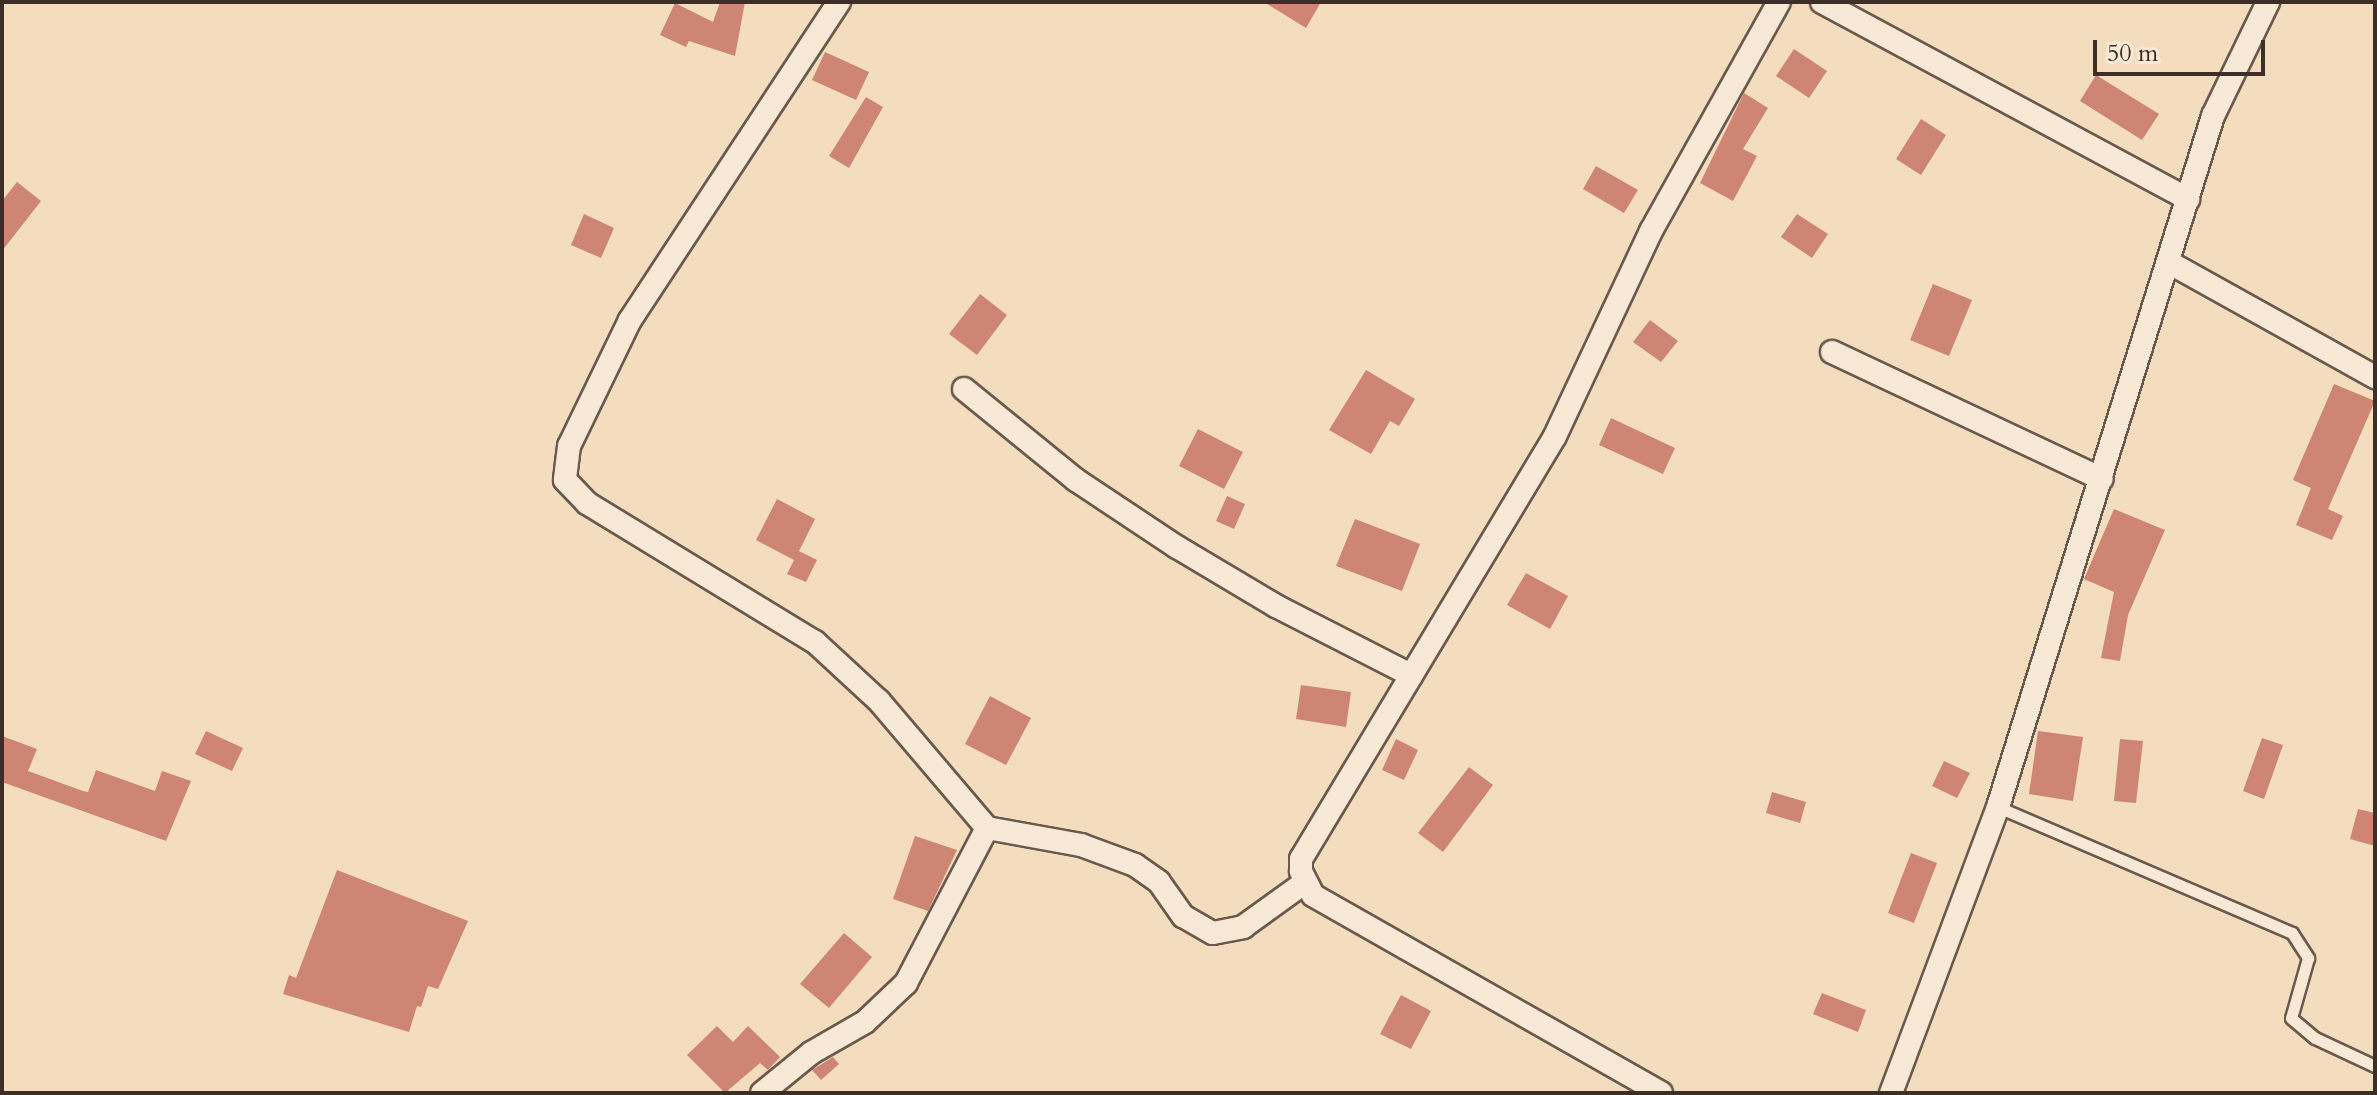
<!DOCTYPE html>
<style>
body{margin:0}
#map{position:relative;width:2377px;height:1095px;overflow:hidden;background:#f3ddbe;font-family:Cardo,serif}
div>[style]{position:absolute}
[style*='--x']{left:calc(var(--x)*1px);top:calc(var(--y)*1px);width:calc(var(--w)*1px);rotate:calc(var(--a)*1deg)}
.building>*{inset:0;background:#ce8574}
.roads{filter:drop-shadow(2px 0 #6a5a4d) drop-shadow(-2px 0 #6a5a4d) drop-shadow(0 2px #6a5a4d) drop-shadow(0 -2px #6a5a4d)}
.lane>*{height:11px;margin:-5.5px;padding:0 5.5px;transform-origin:5.5px;border-radius:5.5px;background:#f7e9d5}
.street>*{height:22px;margin:-11px;padding:0 11px;transform-origin:11px;border-radius:11px;background:#f7e9d5}
span{translate:-50% -50%;white-space:nowrap;text-align:center;line-height:1.15;-webkit-text-stroke:6px #f7e9d5;paint-order:stroke}
.frame{position:absolute;inset:0;border:4px solid #3d2e27;pointer-events:none}
.scale{position:absolute;left:2093px;top:40px;width:172px;height:36px;box-sizing:border-box;border:4px solid #3d2e27;border-top:0;padding-left:10px;font-size:24px;line-height:28px;white-space:nowrap;color:#3d2e27;-webkit-text-stroke:6px #f7e9d5;paint-order:stroke}
</style>
<div id="map">
<div class="building">
<i style="clip-path:polygon(720px 2px,745px 2px,735px 56px,689px 41px,686px 47px,660px 35px,675px 3px,713px 22px)"></i>
<i style="clip-path:polygon(1264px 2px,1321px 2px,1306px 28px)"></i>
<i style="clip-path:polygon(1794px 49px,1827px 71px,1809px 98px,1776px 76px)"></i>
<i style="clip-path:polygon(825px 52px,869px 72px,856px 100px,812px 80px)"></i>
<i style="clip-path:polygon(2096px 75px,2159px 114px,2142px 140px,2080px 101px)"></i>
<i style="clip-path:polygon(1744px 93px,1768px 108px,1743px 149px,1757px 156px,1733px 201px,1700px 183px)"></i>
<i style="clip-path:polygon(866px 97px,883px 107px,849px 168px,829px 156px)"></i>
<i style="clip-path:polygon(1921px 119px,1946px 135px,1921px 175px,1896px 159px)"></i>
<i style="clip-path:polygon(1596px 166px,1638px 190px,1624px 213px,1583px 189px)"></i>
<i style="clip-path:polygon(17px 182px,41px 201px,2px 251px,2px 201px)"></i>
<i style="clip-path:polygon(584px 214px,614px 228px,601px 258px,571px 245px)"></i>
<i style="clip-path:polygon(1797px 214px,1828px 234px,1812px 258px,1781px 237px)"></i>
<i style="clip-path:polygon(1933px 284px,1972px 300px,1949px 356px,1910px 340px)"></i>
<i style="clip-path:polygon(980px 294px,1007px 315px,977px 355px,949px 334px)"></i>
<i style="clip-path:polygon(1650px 320px,1678px 341px,1661px 362px,1633px 342px)"></i>
<i style="clip-path:polygon(1366px 370px,1415px 399px,1399px 426px,1390px 421px,1371px 454px,1329px 430px)"></i>
<i style="clip-path:polygon(2334px 384px,2375px 401px,2328px 509px,2343px 516px,2332px 540px,2296px 525px,2311px 488px,2293px 480px)"></i>
<i style="clip-path:polygon(1611px 418px,1675px 448px,1663px 474px,1599px 445px)"></i>
<i style="clip-path:polygon(1198px 429px,1243px 452px,1224px 489px,1179px 466px)"></i>
<i style="clip-path:polygon(1227px 496px,1245px 504px,1234px 529px,1216px 521px)"></i>
<i style="clip-path:polygon(777px 499px,815px 519px,799px 551px,817px 560px,806px 582px,787px 574px,794px 560px,756px 540px)"></i>
<i style="clip-path:polygon(2114px 509px,2165px 530px,2128px 615px,2120px 661px,2101px 658px,2114px 592px,2084px 579px)"></i>
<i style="clip-path:polygon(1355px 519px,1420px 544px,1402px 591px,1336px 566px)"></i>
<i style="clip-path:polygon(1526px 573px,1568px 596px,1550px 629px,1507px 605px)"></i>
<i style="clip-path:polygon(1301px 685px,1351px 692px,1346px 727px,1296px 719px)"></i>
<i style="clip-path:polygon(990px 696px,1031px 718px,1006px 765px,965px 744px)"></i>
<i style="clip-path:polygon(206px 731px,243px 748px,232px 771px,195px 754px)"></i>
<i style="clip-path:polygon(2038px 731px,2083px 737px,2073px 801px,2029px 794px)"></i>
<i style="clip-path:polygon(2px 736px,37px 749px,28px 771px,83px 791px,88px 792px,96px 770px,155px 791px,162px 771px,191px 781px,166px 841px,2px 782px)"></i>
<i style="clip-path:polygon(2262px 738px,2283px 745px,2264px 799px,2243px 791px)"></i>
<i style="clip-path:polygon(1396px 739px,1418px 750px,1404px 780px,1382px 770px)"></i>
<i style="clip-path:polygon(2120px 739px,2143px 741px,2136px 803px,2114px 801px)"></i>
<i style="clip-path:polygon(1944px 761px,1970px 773px,1957px 798px,1932px 786px)"></i>
<i style="clip-path:polygon(1469px 767px,1493px 785px,1443px 852px,1418px 833px)"></i>
<i style="clip-path:polygon(1772px 792px,1806px 802px,1800px 823px,1766px 813px)"></i>
<i style="clip-path:polygon(2358px 809px,2375px 813px,2375px 846px,2350px 839px)"></i>
<i style="clip-path:polygon(915px 836px,957px 850px,928px 911px,893px 899px)"></i>
<i style="clip-path:polygon(1911px 853px,1937px 863px,1914px 923px,1888px 913px)"></i>
<i style="clip-path:polygon(337px 870px,468px 921px,438px 989px,428px 986px,421px 1007px,417px 1006px,409px 1032px,283px 994px,289px 975px,296px 978px)"></i>
<i style="clip-path:polygon(844px 933px,872px 957px,829px 1008px,800px 984px)"></i>
<i style="clip-path:polygon(1822px 993px,1866px 1010px,1858px 1032px,1813px 1014px)"></i>
<i style="clip-path:polygon(1401px 995px,1431px 1011px,1411px 1049px,1380px 1034px)"></i>
<i style="clip-path:polygon(717px 1026px,733px 1042px,748px 1026px,780px 1057px,768px 1070px,760px 1063px,725px 1093px,687px 1055px)"></i>
<i style="clip-path:polygon(833px 1057px,839px 1064px,821px 1080px,812px 1070px)"></i>
</div>
<div class="roads">
<div class="lane">
<i style="--x:1998;--y:807;--w:320;--a:23.2"></i>
<i style="--x:2292;--y:933;--w:30;--a:57"></i>
<i style="--x:2308;--y:958;--w:62;--a:105.8"></i>
<i style="--x:2291;--y:1018;--w:31;--a:40"></i>
<i style="--x:2315;--y:1038;--w:66;--a:25"></i>
</div>
<div class="street">
<i style="--x:839;--y:2;--w:381;--a:123.3"></i>
<i style="--x:630;--y:320;--w:140;--a:115.8"></i>
<i style="--x:569;--y:446;--w:34;--a:97"></i>
<i style="--x:565;--y:480;--w:32;--a:46"></i>
<i style="--x:587;--y:503;--w:267;--a:31.4"></i>
<i style="--x:815;--y:642;--w:87;--a:42.7"></i>
<i style="--x:879;--y:701;--w:167;--a:49.6"></i>
<i style="--x:987;--y:828;--w:96;--a:10.3"></i>
<i style="--x:1081;--y:845;--w:58;--a:20.3"></i>
<i style="--x:1135;--y:865;--w:29;--a:35"></i>
<i style="--x:1159;--y:882;--w:42;--a:54.8"></i>
<i style="--x:1183;--y:916;--w:34;--a:30"></i>
<i style="--x:1213;--y:933;--w:31;--a:-11"></i>
<i style="--x:1243;--y:927;--w:75;--a:-35.8"></i>
<i style="--x:1822;--y:2;--w:416;--a:28.3"></i>
<i style="--x:2170;--y:263;--w:235;--a:29.1"></i>
<i style="--x:1832;--y:352;--w:298;--a:25.2"></i>
<i style="--x:964;--y:389;--w:144;--a:39.1"></i>
<i style="--x:1076;--y:480;--w:121;--a:33.6"></i>
<i style="--x:1177;--y:547;--w:115;--a:30.8"></i>
<i style="--x:1276;--y:606;--w:152;--a:27.1"></i>
<i style="--x:762;--y:1093;--w:63;--a:-39.2"></i>
<i style="--x:811;--y:1053;--w:62;--a:-29.9"></i>
<i style="--x:865;--y:1022;--w:57;--a:-43.6"></i>
<i style="--x:906;--y:983;--w:175;--a:-62.4"></i>
<i style="--x:1661;--y:1093;--w:400;--a:-150.4"></i>
<i style="--x:1313;--y:895;--w:27;--a:-117"></i>
<i style="--x:1301;--y:871;--w:12;--a:-90"></i>
<i style="--x:1301;--y:859;--w:493;--a:-59"></i>
<i style="--x:1555;--y:436;--w:226;--a:-64.9"></i>
<i style="--x:1651;--y:231;--w:262;--a:-60.8"></i>
<i style="--x:1891;--y:1093;--w:305;--a:-69.5"></i>
<i style="--x:1998;--y:807;--w:724;--a:-72.72"></i>
<i style="--x:2213;--y:116;--w:127;--a:-64.2"></i>
</div>
</div>
<div class="frame"></div>
<div class="scale">50 m</div>
</div>
